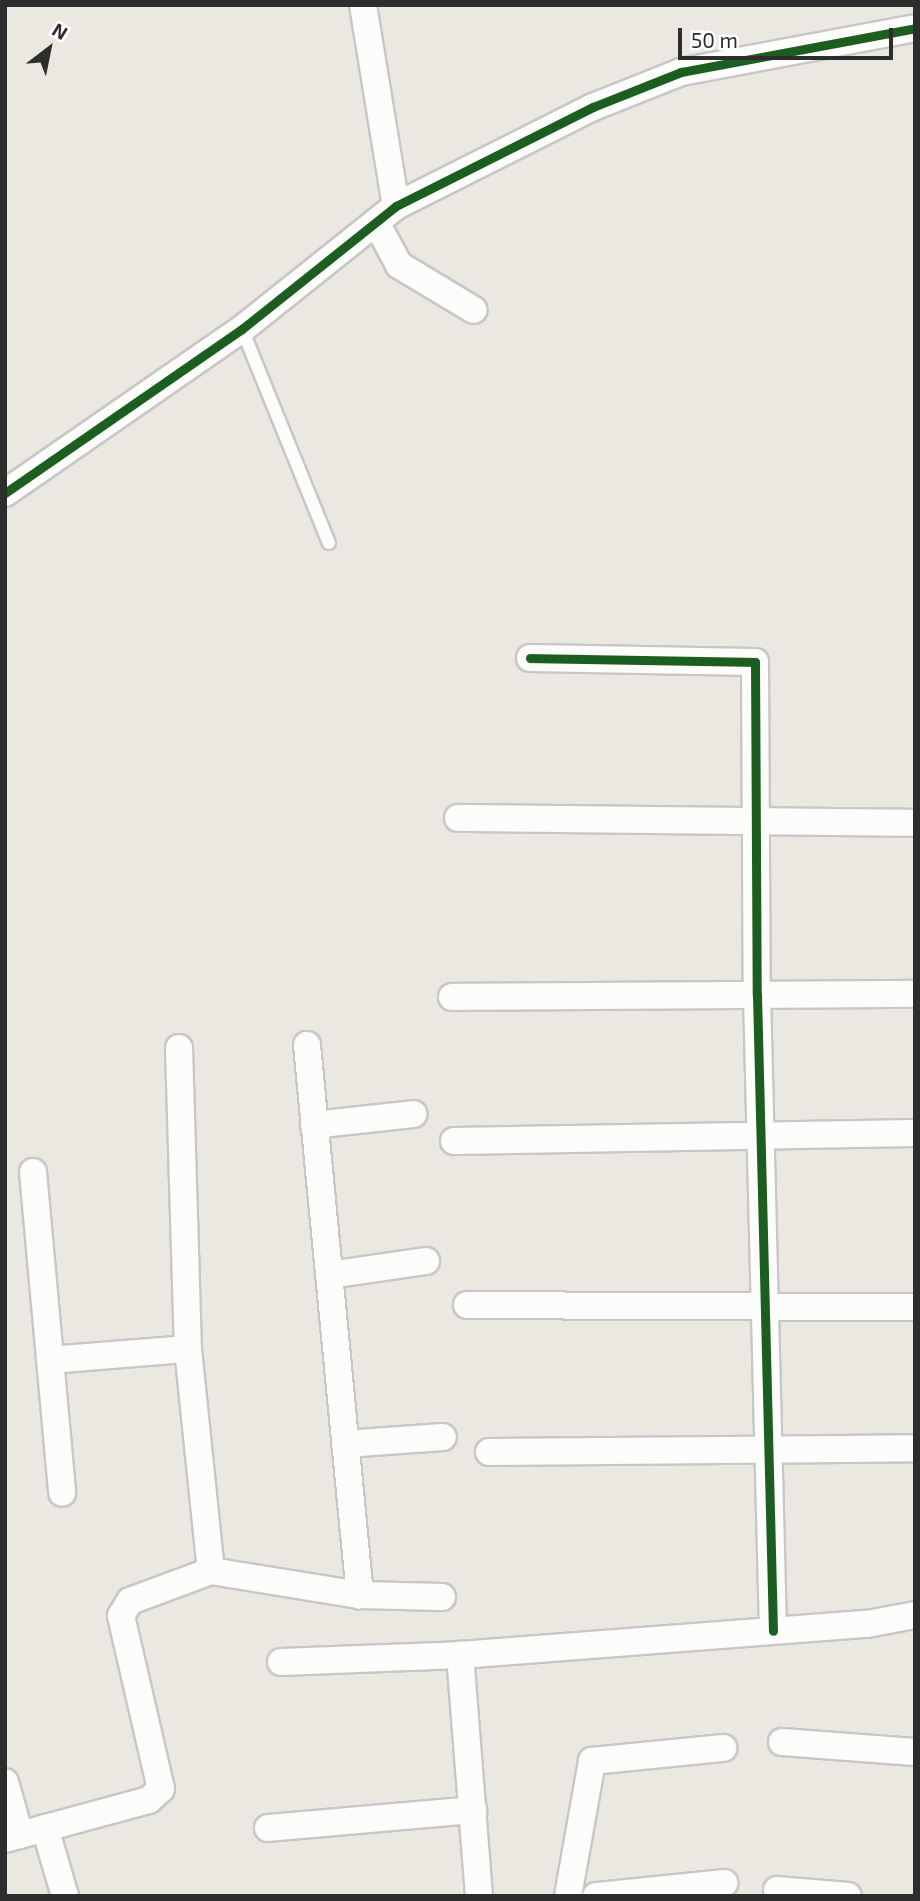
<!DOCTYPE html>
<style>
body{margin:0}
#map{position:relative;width:920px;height:1901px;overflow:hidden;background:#ebe8e2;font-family:"Exo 2",sans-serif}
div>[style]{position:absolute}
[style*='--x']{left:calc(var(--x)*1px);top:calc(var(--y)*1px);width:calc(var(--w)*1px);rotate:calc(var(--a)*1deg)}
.roads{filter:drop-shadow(2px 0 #c8c7c7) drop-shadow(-2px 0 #c8c7c7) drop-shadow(0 2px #c8c7c7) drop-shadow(0 -2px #c8c7c7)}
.lane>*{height:12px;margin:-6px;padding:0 6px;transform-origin:6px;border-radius:6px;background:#fcfcfb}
.street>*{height:26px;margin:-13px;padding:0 13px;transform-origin:13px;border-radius:13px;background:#fcfcfb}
.cycleway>*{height:9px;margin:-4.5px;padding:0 4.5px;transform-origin:4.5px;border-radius:4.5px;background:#1b5e20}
span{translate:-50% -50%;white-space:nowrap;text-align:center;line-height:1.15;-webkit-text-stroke:6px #fff;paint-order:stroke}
.frame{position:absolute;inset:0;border:7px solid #2d2d2d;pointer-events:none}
.north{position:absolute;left:14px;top:14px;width:70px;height:70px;-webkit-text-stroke:5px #fff;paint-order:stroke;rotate:32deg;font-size:19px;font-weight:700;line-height:28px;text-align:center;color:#2d2d2d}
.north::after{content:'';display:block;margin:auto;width:24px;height:32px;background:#2d2d2d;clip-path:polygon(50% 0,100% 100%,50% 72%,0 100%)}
.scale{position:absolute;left:678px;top:28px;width:215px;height:32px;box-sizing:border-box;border:4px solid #2d2d2d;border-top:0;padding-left:9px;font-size:21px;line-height:24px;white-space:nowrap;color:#2d2d2d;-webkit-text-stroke:5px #fff;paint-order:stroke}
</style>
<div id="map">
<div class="roads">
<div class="lane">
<i style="--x:242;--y:329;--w:231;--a:67.9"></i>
</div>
<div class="street">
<i style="--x:363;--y:5;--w:204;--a:80.7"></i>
<i style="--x:376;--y:222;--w:49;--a:61.9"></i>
<i style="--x:399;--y:265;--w:87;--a:31"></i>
<i style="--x:5;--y:493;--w:288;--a:-34.7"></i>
<i style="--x:242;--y:329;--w:197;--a:-38.6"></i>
<i style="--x:396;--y:206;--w:220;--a:-26.7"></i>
<i style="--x:593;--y:107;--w:95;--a:-21.7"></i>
<i style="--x:681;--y:72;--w:238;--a:-10.6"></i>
<i style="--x:530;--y:658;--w:225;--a:1"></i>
<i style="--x:755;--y:662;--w:333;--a:89.7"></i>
<i style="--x:757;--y:995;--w:636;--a:88.56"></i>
<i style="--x:458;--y:818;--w:457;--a:0.6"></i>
<i style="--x:452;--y:997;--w:463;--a:-0.4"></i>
<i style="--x:307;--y:1045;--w:553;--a:84.5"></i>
<i style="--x:179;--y:1048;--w:301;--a:88.3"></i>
<i style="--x:188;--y:1349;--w:223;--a:84.1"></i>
<i style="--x:314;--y:1125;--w:100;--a:-6.3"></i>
<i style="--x:454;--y:1141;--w:461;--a:-1"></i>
<i style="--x:33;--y:1172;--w:322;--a:84.8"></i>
<i style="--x:329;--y:1275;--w:98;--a:-8.2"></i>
<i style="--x:467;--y:1305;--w:448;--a:0.3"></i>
<i style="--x:50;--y:1360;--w:138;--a:-4.6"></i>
<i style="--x:345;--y:1444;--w:98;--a:-4.1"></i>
<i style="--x:489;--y:1452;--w:426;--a:-0.5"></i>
<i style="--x:281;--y:1662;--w:179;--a:-2.2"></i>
<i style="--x:782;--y:1742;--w:133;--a:4.3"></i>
<i style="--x:5;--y:1782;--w:55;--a:74.2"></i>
<i style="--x:45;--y:1828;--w:71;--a:73.6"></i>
<i style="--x:268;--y:1828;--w:206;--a:-5"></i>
<i style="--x:5;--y:1839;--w:149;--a:-15.2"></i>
<i style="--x:149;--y:1800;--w:16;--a:-43"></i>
<i style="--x:161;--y:1789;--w:178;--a:-103"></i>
<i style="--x:121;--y:1616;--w:17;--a:-59"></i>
<i style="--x:130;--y:1601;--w:86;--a:-20.3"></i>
<i style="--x:211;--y:1571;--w:151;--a:9.2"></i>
<i style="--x:360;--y:1595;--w:82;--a:1.4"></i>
<i style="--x:777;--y:1890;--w:71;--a:4.8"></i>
<i style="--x:479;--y:1896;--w:242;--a:-94.5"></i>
<i style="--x:460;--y:1655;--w:408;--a:-4.4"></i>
<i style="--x:867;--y:1624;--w:49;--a:-10.6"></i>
<i style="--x:568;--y:1896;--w:137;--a:-79.9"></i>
<i style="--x:592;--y:1761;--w:132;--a:-5.7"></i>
<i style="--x:596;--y:1896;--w:129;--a:-5.8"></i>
</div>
</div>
<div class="cycleway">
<i style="--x:5;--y:493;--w:288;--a:-34.7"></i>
<i style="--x:242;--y:329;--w:197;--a:-38.6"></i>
<i style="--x:396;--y:206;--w:220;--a:-26.7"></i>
<i style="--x:593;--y:107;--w:95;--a:-21.7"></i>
<i style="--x:681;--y:72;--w:238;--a:-10.6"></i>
<i style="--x:530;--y:658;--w:225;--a:1"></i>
<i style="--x:755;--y:662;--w:333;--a:89.7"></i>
<i style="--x:757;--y:995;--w:636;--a:88.56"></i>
</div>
<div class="frame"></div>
<div class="north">N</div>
<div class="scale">50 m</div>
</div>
